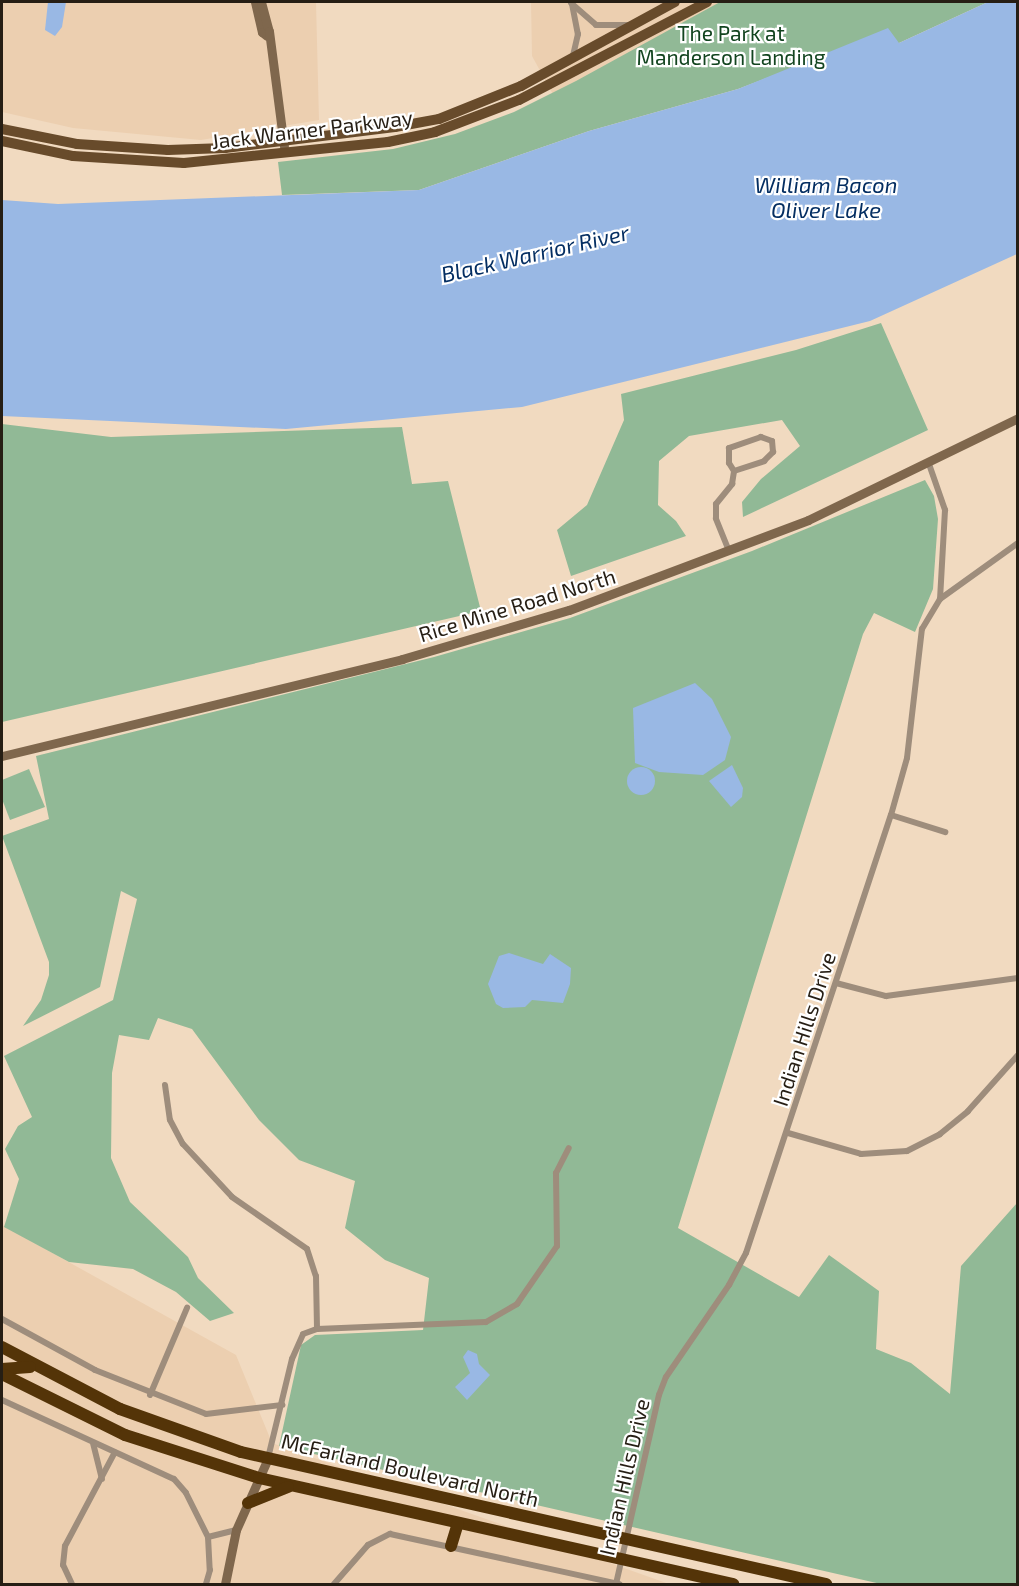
<!DOCTYPE html>
<style>
body{margin:0}
#map{position:relative;width:1019px;height:1586px;overflow:hidden;background:#f1dac0;font-family:"Exo 2",sans-serif}
div>[style]{position:absolute}
[style*='--x']{left:calc(var(--x)*1px);top:calc(var(--y)*1px);width:calc(var(--w)*1px);rotate:calc(var(--a)*1deg)}
.built>*{inset:0;background:#eccfb0}
.green>*{inset:0;background:#91b996}
.water>*{inset:0;background:#99b8e4}
.round{border-radius:50%}
.street>*{height:6px;margin:-3px;padding:0 3px;transform-origin:3px;border-radius:3px;background:#9e8d7c}
.secondary>*{height:9px;margin:-4.5px;padding:0 4.5px;transform-origin:4.5px;border-radius:4.5px;background:#7f674d}
.primary>*{height:10px;margin:-5px;padding:0 5px;transform-origin:5px;border-radius:5px;background:#684b2b}
.highway>*{height:12px;margin:-6px;padding:0 6px;transform-origin:6px;border-radius:6px;background:#543408}
span{translate:-50% -50%;white-space:nowrap;text-align:center;line-height:1.15;-webkit-text-stroke:4.5px #fff;paint-order:stroke}
.park-label{font-size:21px;color:#12441f}
.street-label{font-size:21px;color:#261e14}
.water-label{font-size:22px;color:#042e62;font-style:italic}
.frame{position:absolute;inset:0;border:3px solid #261e14;pointer-events:none}
</style>
<div id="map">
<div class="built">
<i style="clip-path:polygon(2px 2px,316px 2px,319px 120px,201px 140px,73px 128px,2px 112px)"></i>
<i style="clip-path:polygon(531px 2px,978px 2px,573px 131px,532px 56px)"></i>
<i style="clip-path:polygon(2px 1225px,236px 1355px,272px 1443px,669px 1584px,2px 1584px)"></i>
</div>
<div class="green">
<i style="clip-path:polygon(720px 2px,988px 2px,899px 43px,801px 65px,738px 89px,589px 131px,419px 190px,282px 195px,278px 162px,393px 149px,455px 134px,514px 112px,576px 81px)"></i>
<i style="clip-path:polygon(881px 323px,928px 430px,743px 517px,742px 502px,761px 479px,800px 446px,782px 420px,689px 436px,659px 461px,658px 505px,676px 521px,686px 536px,571px 576px,557px 530px,587px 505px,624px 420px,621px 394px,796px 350px)"></i>
<i style="clip-path:polygon(2px 424px,111px 437px,402px 427px,412px 484px,448px 481px,481px 611px,2px 722px)"></i>
<i style="clip-path:polygon(925px 480px,934px 496px,938px 519px,933px 589px,915px 632px,874px 613px,863px 634px,678px 1228px,799px 1297px,829px 1255px,879px 1291px,876px 1349px,911px 1363px,950px 1394px,961px 1266px,1017px 1203px,1017px 1584px,881px 1584px,279px 1446px,301px 1345px,315px 1335px,423px 1330px,429px 1278px,385px 1260px,345px 1228px,355px 1181px,299px 1160px,259px 1120px,192px 1029px,158px 1018px,149px 1040px,119px 1035px,112px 1073px,111px 1158px,130px 1202px,188px 1257px,198px 1278px,234px 1313px,210px 1321px,176px 1292px,133px 1269px,69px 1262px,4px 1227px,19px 1179px,5px 1149px,18px 1126px,32px 1117px,4px 1056px,113px 1000px,137px 899px,121px 891px,100px 987px,23px 1026px,41px 1000px,49px 975px,49px 962px,2px 836px,49px 819px,36px 756px,434px 657px,570px 618px,752px 551px)"></i>
<i style="clip-path:polygon(29px 769px,45px 807px,10px 820px,2px 799px,2px 780px)"></i>
</div>
<div class="water">
<i style="clip-path:polygon(48px 2px,66px 2px,62px 27px,55px 36px,45px 30px)"></i>
<i style="clip-path:polygon(988px 2px,1017px 2px,1017px 254px,870px 321px,522px 407px,286px 429px,2px 416px,2px 200px,58px 204px,419px 190px,589px 131px,738px 89px,888px 28px,899px 43px)"></i>
<i style="clip-path:polygon(695px 683px,712px 699px,731px 737px,725px 760px,703px 775px,659px 772px,635px 763px,633px 708px)"></i>
<i style="clip-path:polygon(732px 765px,743px 788px,742px 797px,731px 807px,709px 781px)"></i>
<i class="round" style="left:627px;top:767px;width:28px;height:28px"></i>
<i style="clip-path:polygon(509px 953px,543px 964px,550px 954px,571px 968px,570px 984px,563px 1003px,532px 1000px,525px 1007px,503px 1008px,496px 1004px,488px 984px,499px 956px)"></i>
<i style="clip-path:polygon(468px 1350px,477px 1354px,479px 1364px,490px 1375px,467px 1400px,455px 1387px,470px 1373px,463px 1357px)"></i>
</div>
<div class="street">
<i style="--x:571;--y:3;--w:33;--a:41"></i>
<i style="--x:596;--y:25;--w:32;--a:0"></i>
<i style="--x:572;--y:4;--w:31;--a:79"></i>
<i style="--x:578;--y:34;--w:23;--a:103"></i>
<i style="--x:929;--y:464;--w:49;--a:70.8"></i>
<i style="--x:945;--y:510;--w:89;--a:93.2"></i>
<i style="--x:729;--y:551;--w:35;--a:-112"></i>
<i style="--x:716;--y:518;--w:14;--a:-90"></i>
<i style="--x:716;--y:504;--w:26;--a:-51"></i>
<i style="--x:732;--y:484;--w:13;--a:-81"></i>
<i style="--x:734;--y:471;--w:32;--a:-18"></i>
<i style="--x:764;--y:461;--w:13;--a:-45"></i>
<i style="--x:773;--y:452;--w:11;--a:-95"></i>
<i style="--x:772;--y:441;--w:12;--a:-160"></i>
<i style="--x:761;--y:437;--w:34;--a:161"></i>
<i style="--x:729;--y:448;--w:15;--a:90"></i>
<i style="--x:729;--y:463;--w:9;--a:58"></i>
<i style="--x:891;--y:815;--w:57;--a:17.5"></i>
<i style="--x:836;--y:983;--w:52;--a:14.6"></i>
<i style="--x:886;--y:996;--w:133;--a:-7.8"></i>
<i style="--x:165;--y:1085;--w:35;--a:82"></i>
<i style="--x:170;--y:1120;--w:27;--a:62"></i>
<i style="--x:183;--y:1144;--w:72;--a:47.2"></i>
<i style="--x:232;--y:1197;--w:91;--a:34.7"></i>
<i style="--x:307;--y:1249;--w:28;--a:72"></i>
<i style="--x:316;--y:1276;--w:53;--a:88.9"></i>
<i style="--x:788;--y:1133;--w:76;--a:16"></i>
<i style="--x:861;--y:1154;--w:46;--a:-3.7"></i>
<i style="--x:907;--y:1151;--w:37;--a:-27"></i>
<i style="--x:940;--y:1134;--w:36;--a:-39"></i>
<i style="--x:968;--y:1111;--w:75;--a:-48.2"></i>
<i style="--x:2;--y:1319;--w:106;--a:28.7"></i>
<i style="--x:95;--y:1370;--w:119;--a:21.6"></i>
<i style="--x:206;--y:1414;--w:77;--a:-6.8"></i>
<i style="--x:150;--y:1395;--w:95;--a:-67"></i>
<i style="--x:2;--y:1400;--w:189;--a:24.7"></i>
<i style="--x:174;--y:1479;--w:18;--a:49"></i>
<i style="--x:186;--y:1493;--w:49;--a:63.4"></i>
<i style="--x:208;--y:1537;--w:33;--a:87"></i>
<i style="--x:210;--y:1570;--w:15;--a:106"></i>
<i style="--x:93;--y:1443;--w:37;--a:76"></i>
<i style="--x:268;--y:1458;--w:102;--a:-76.4"></i>
<i style="--x:292;--y:1359;--w:27;--a:-66"></i>
<i style="--x:303;--y:1334;--w:15;--a:-20"></i>
<i style="--x:317;--y:1329;--w:169;--a:-2.4"></i>
<i style="--x:486;--y:1322;--w:36;--a:-30"></i>
<i style="--x:517;--y:1304;--w:70;--a:-55.4"></i>
<i style="--x:557;--y:1246;--w:73;--a:-90.8"></i>
<i style="--x:556;--y:1173;--w:28;--a:-63"></i>
<i style="--x:208;--y:1537;--w:29;--a:-14"></i>
<i style="--x:72;--y:1584;--w:21;--a:-115"></i>
<i style="--x:63;--y:1565;--w:19;--a:-84"></i>
<i style="--x:65;--y:1546;--w:106;--a:-62"></i>
<i style="--x:334;--y:1584;--w:52;--a:-48.9"></i>
<i style="--x:368;--y:1545;--w:25;--a:-27"></i>
<i style="--x:390;--y:1534;--w:235;--a:12.3"></i>
<i style="--x:616;--y:1584;--w:194;--a:-77.2"></i>
<i style="--x:659;--y:1395;--w:19;--a:-69"></i>
<i style="--x:666;--y:1377;--w:112;--a:-55.6"></i>
<i style="--x:729;--y:1285;--w:36;--a:-62"></i>
<i style="--x:746;--y:1253;--w:461;--a:-71.7"></i>
<i style="--x:891;--y:815;--w:59;--a:-74.3"></i>
<i style="--x:907;--y:758;--w:130;--a:-83.4"></i>
<i style="--x:922;--y:629;--w:35;--a:-59"></i>
<i style="--x:940;--y:599;--w:96;--a:-35.7"></i>
</div>
<div class="secondary">
<i style="--x:255;--y:2;--w:31;--a:77"></i>
<i style="--x:262;--y:32;--w:6;--a:39"></i>
<i style="--x:261;--y:2;--w:30;--a:75"></i>
<i style="--x:269;--y:31;--w:116;--a:82.6"></i>
<i style="--x:2;--y:756;--w:412;--a:-13.6"></i>
<i style="--x:402;--y:659;--w:174;--a:-16.4"></i>
<i style="--x:569;--y:610;--w:255;--a:-20.6"></i>
<i style="--x:808;--y:520;--w:233;--a:-25.9"></i>
<i style="--x:225;--y:1584;--w:55;--a:-78.5"></i>
<i style="--x:236;--y:1530;--w:79;--a:-66"></i>
</div>
<div class="primary">
<i style="--x:2;--y:129;--w:76;--a:11.3"></i>
<i style="--x:77;--y:144;--w:91;--a:3.8"></i>
<i style="--x:168;--y:150;--w:57;--a:-2"></i>
<i style="--x:225;--y:148;--w:171;--a:-7"></i>
<i style="--x:395;--y:127;--w:45;--a:-10.3"></i>
<i style="--x:439;--y:119;--w:88;--a:-21.9"></i>
<i style="--x:521;--y:86;--w:175;--a:-28.6"></i>
<i style="--x:2;--y:141;--w:73;--a:11.9"></i>
<i style="--x:73;--y:156;--w:111;--a:3.6"></i>
<i style="--x:184;--y:163;--w:205;--a:-5.9"></i>
<i style="--x:388;--y:142;--w:48;--a:-12"></i>
<i style="--x:435;--y:132;--w:90;--a:-20.9"></i>
<i style="--x:519;--y:100;--w:212;--a:-27.5"></i>
</div>
<div class="highway">
<i style="--x:2;--y:1347;--w:133;--a:27.7"></i>
<i style="--x:120;--y:1409;--w:128;--a:19.6"></i>
<i style="--x:241;--y:1452;--w:600;--a:12.72"></i>
<i style="--x:2;--y:1369;--w:28;--a:-4"></i>
<i style="--x:2;--y:1374;--w:137;--a:26.4"></i>
<i style="--x:125;--y:1435;--w:141;--a:17.8"></i>
<i style="--x:259;--y:1478;--w:486;--a:12.6"></i>
<i style="--x:248;--y:1503;--w:43;--a:-21.8"></i>
<i style="--x:451;--y:1546;--w:24;--a:-73"></i>
</div>
<div class="park-label">
<span style="left:731px;top:45px">The Park at<br>Manderson Landing</span>
</div>
<div class="street-label">
<span style="left:312px;top:129px;rotate:-7deg">Jack Warner Parkway</span>
<span style="left:517px;top:605px;rotate:-17deg">Rice Mine Road North</span>
<span style="left:804px;top:1029px;rotate:-72deg">Indian Hills Drive</span>
<span style="left:410px;top:1470px;rotate:13deg">McFarland Boulevard North</span>
<span style="left:624px;top:1477px;rotate:-77deg">Indian Hills Drive</span>
</div>
<div class="water-label">
<span style="left:826px;top:197px">William Bacon<br>Oliver Lake</span>
<span style="left:535px;top:253px;rotate:-13deg">Black Warrior River</span>
</div>
<div class="frame"></div>
</div>
